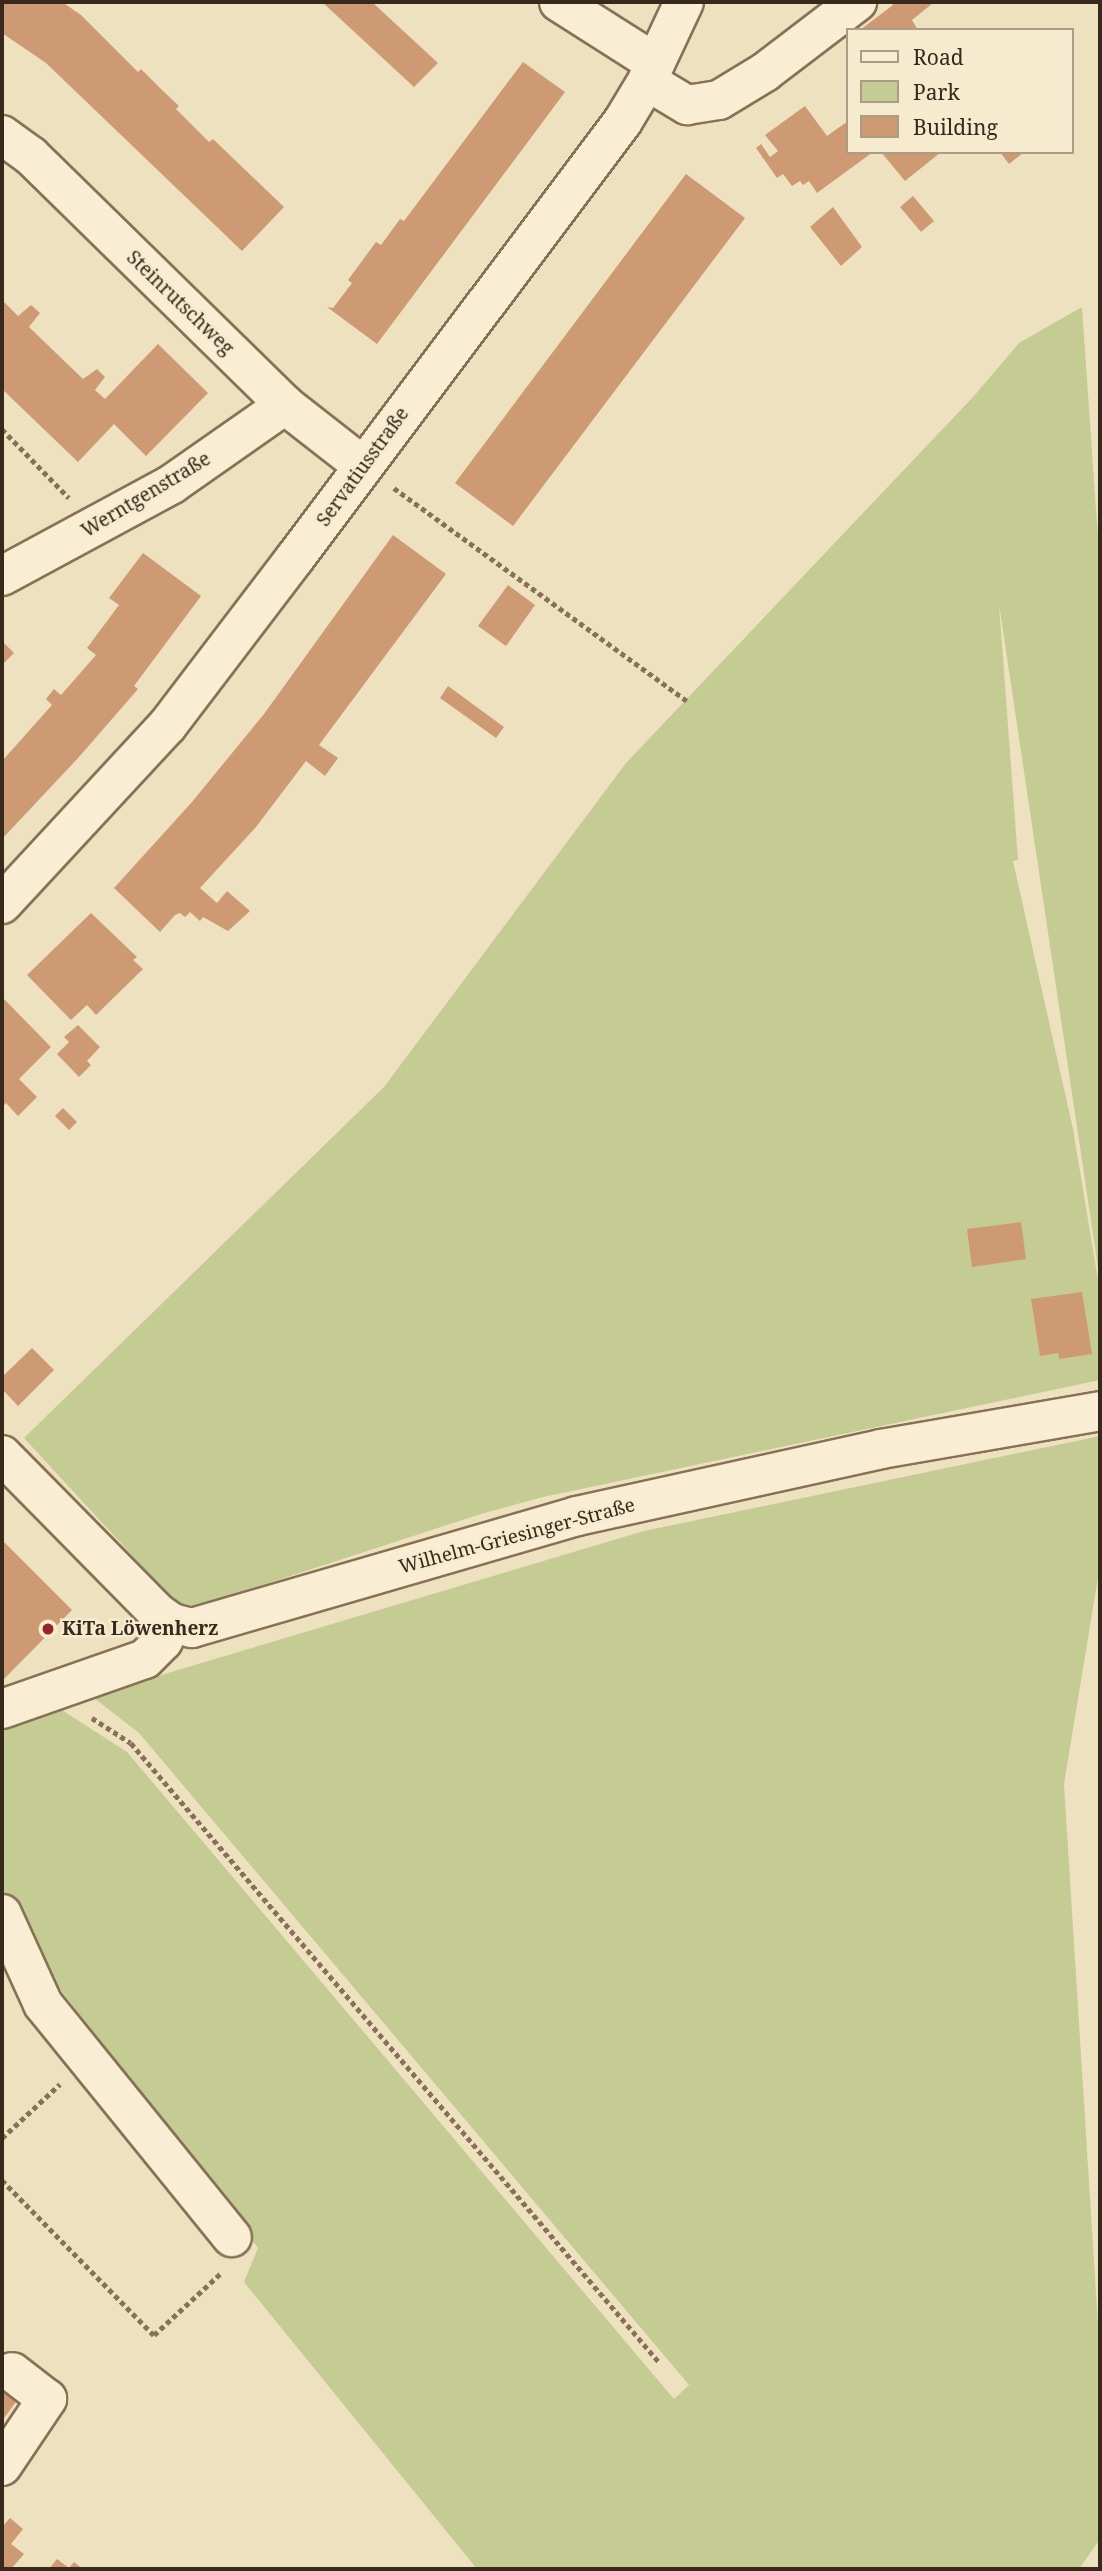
<!DOCTYPE html>
<meta charset="utf-8">
<style>
body{margin:0}
#map{position:relative;width:1102px;height:2571px;overflow:hidden;background:#eee1bf;font-family:"Noto Serif",serif}
div>[style]{position:absolute}
[style*='--x']{left:calc(var(--x)*1px);top:calc(var(--y)*1px);width:calc(var(--w)*1px);rotate:calc(var(--a)*1deg)}
.green>*{inset:0;background:#c5cc93}
.building>*{inset:0;background:#cd9a74}
.path>*{height:4.5px;margin-top:-2.25px;transform-origin:0;background:repeating-linear-gradient(90deg,#877157 0 5px,transparent 0 8.5px)}
.roads{filter:drop-shadow(2px 0 #877157) drop-shadow(-2px 0 #877157) drop-shadow(0 2px #877157) drop-shadow(0 -2px #877157)}
.minor>*{height:38px;margin:-19px;padding:0 19px;transform-origin:19px;border-radius:19px;background:#f9eed3}
.dots>*{width:19px;height:19px;translate:-50% -50%;box-sizing:border-box;border:4px solid #f6ebcf;border-radius:50%}
span{translate:-50% -50%;white-space:nowrap;text-align:center;line-height:1.15;-webkit-text-stroke:5px #f6ebcf;paint-order:stroke}
.street-label{font-size:19px;color:#37291c}
.poi-label{font-size:19px;color:#37291c;font-weight:700}
.left{translate:0 -50%;text-align:left}
.frame{position:absolute;inset:0;border:4px solid #37291c;pointer-events:none}
.legend{position:absolute;left:846px;top:28px;width:228px;height:126px;box-sizing:border-box;background:#f6ebcf;border:2px solid #aa9d87;margin:0;padding:9px 12px;list-style:none;font-size:21px;color:#37291c}
.legend li{display:flex;align-items:center;gap:14px;height:35px}
.legend b{width:35px;border:2px solid #aa9d87}
</style>
<div id="map">
<div class="green">
<i style="clip-path:polygon(1082px 307px,1100px 567px,1100px 1281px,999px 604px,1018px 860px,1013px 861px,1073px 1129px,1100px 1292px,1100px 1380px,543px 1497px,481px 1514px,213px 1601px,197px 1606px,176px 1603px,24px 1438px,384px 1087px,626px 763px,973px 397px,1019px 343px)"></i>
<i style="clip-path:polygon(1100px 1436px,1100px 1565px,1064px 1784px,1100px 2357px,1100px 2539px,1079px 2569px,477px 2569px,244px 2282px,258px 2248px,50px 1976px,2px 1891px,2px 1720px,51px 1703px,127px 1752px,674px 2399px,689px 2385px,139px 1733px,94px 1698px,171px 1672px,644px 1531px)"></i>
</div>
<div class="building">
<i style="clip-path:polygon(2px 2px,62px 2px,81px 15px,138px 72px,141px 69px,161px 89px,179px 106px,176px 109px,209px 142px,213px 139px,284px 207px,242px 251px,46px 63px,2px 33px)"></i>
<i style="clip-path:polygon(322px 2px,372px 2px,438px 63px,414px 87px)"></i>
<i style="clip-path:polygon(891px 2px,932px 2px,933px 3px,912px 20px,918px 30px,860px 30px,893px 5px)"></i>
<i style="clip-path:polygon(523px 62px,565px 92px,377px 344px,327px 307px,333px 308px,352px 283px,348px 280px,376px 242px,381px 245px,400px 219px,404px 221px)"></i>
<i style="clip-path:polygon(805px 106px,827px 136px,848px 121px,848px 152px,873px 152px,817px 193px,809px 181px,803px 185px,800px 181px,792px 186px,783px 174px,777px 178px,756px 148px,761px 144px,770px 157px,778px 151px,765px 135px)"></i>
<i style="clip-path:polygon(881px 152px,941px 152px,905px 181px)"></i>
<i style="clip-path:polygon(1000px 152px,1024px 152px,1009px 164px)"></i>
<i style="clip-path:polygon(686px 174px,745px 218px,513px 526px,455px 483px)"></i>
<i style="clip-path:polygon(913px 196px,934px 221px,921px 232px,900px 207px)"></i>
<i style="clip-path:polygon(833px 207px,862px 247px,841px 266px,810px 227px)"></i>
<i style="clip-path:polygon(2px 300px,18px 316px,31px 305px,40px 313px,29px 327px,83px 379px,97px 369px,105px 377px,95px 390px,105px 399px,158px 344px,208px 393px,146px 456px,114px 424px,78px 462px,2px 389px)"></i>
<i style="clip-path:polygon(393px 535px,446px 574px,319px 745px,338px 758px,325px 776px,306px 761px,256px 827px,200px 888px,217px 903px,227px 891px,250px 911px,228px 931px,203px 917px,200px 921px,190px 912px,185px 917px,180px 913px,175px 915px,160px 932px,114px 888px,192px 802px,264px 714px)"></i>
<i style="clip-path:polygon(143px 553px,201px 596px,134px 686px,138px 689px,79px 757px,2px 839px,2px 761px,52px 705px,46px 699px,54px 689px,61px 695px,96px 655px,87px 648px,119px 605px,109px 598px)"></i>
<i style="clip-path:polygon(508px 585px,535px 605px,506px 646px,478px 626px)"></i>
<i style="clip-path:polygon(2px 641px,14px 653px,2px 665px)"></i>
<i style="clip-path:polygon(448px 686px,504px 727px,496px 738px,440px 698px)"></i>
<i style="clip-path:polygon(91px 913px,137px 957px,133px 960px,143px 969px,96px 1015px,87px 1005px,71px 1020px,27px 975px)"></i>
<i style="clip-path:polygon(3px 998px,51px 1047px,19px 1079px,37px 1097px,18px 1116px,6px 1103px,2px 1107px)"></i>
<i style="clip-path:polygon(78px 1025px,100px 1047px,87px 1061px,91px 1065px,79px 1077px,57px 1054px,69px 1042px,64px 1037px)"></i>
<i style="clip-path:polygon(63px 1108px,77px 1122px,69px 1130px,55px 1116px)"></i>
<i style="clip-path:polygon(1021px 1222px,1026px 1259px,972px 1267px,967px 1229px)"></i>
<i style="clip-path:polygon(1082px 1292px,1092px 1354px,1059px 1359px,1058px 1353px,1040px 1356px,1031px 1299px)"></i>
<i style="clip-path:polygon(32px 1348px,54px 1370px,18px 1406px,2px 1389px,2px 1377px)"></i>
<i style="clip-path:polygon(2px 1540px,72px 1610px,2px 1681px)"></i>
<i style="clip-path:polygon(2px 2388px,18px 2399px,2px 2421px)"></i>
<i style="clip-path:polygon(10px 2518px,23px 2529px,11px 2544px,24px 2554px,11px 2569px,2px 2569px,2px 2527px)"></i>
<i style="clip-path:polygon(57px 2559px,69px 2568px,74px 2562px,80px 2567px,78px 2569px,49px 2569px)"></i>
</div>
<div class="path">
<i style="--x:2;--y:429;--w:96;--a:45.8"></i>
<i style="--x:394;--y:488;--w:362;--a:36"></i>
<i style="--x:92;--y:1718;--w:46;--a:32.7"></i>
<i style="--x:131;--y:1743;--w:814;--a:49.54"></i>
<i style="--x:2;--y:2138;--w:79;--a:-43"></i>
<i style="--x:2;--y:2180;--w:217;--a:45.6"></i>
<i style="--x:154;--y:2335;--w:93;--a:-42.8"></i>
</div>
<div class="roads">
<div class="minor">
<i style="--x:559;--y:2;--w:114;--a:32.4"></i>
<i style="--x:647;--y:81;--w:47;--a:31"></i>
<i style="--x:687;--y:105;--w:32;--a:-9"></i>
<i style="--x:719;--y:100;--w:54;--a:-31.3"></i>
<i style="--x:765;--y:72;--w:116;--a:-37.3"></i>
<i style="--x:2;--y:135;--w:36;--a:36"></i>
<i style="--x:31;--y:156;--w:356;--a:44.4"></i>
<i style="--x:285;--y:405;--w:99;--a:38"></i>
<i style="--x:2;--y:576;--w:193;--a:-28.4"></i>
<i style="--x:172;--y:484;--w:138;--a:-35"></i>
<i style="--x:2;--y:904;--w:243;--a:-47.2"></i>
<i style="--x:167;--y:726;--w:211;--a:-52.7"></i>
<i style="--x:295;--y:558;--w:546;--a:-53.11"></i>
<i style="--x:623;--y:121;--w:47;--a:-59"></i>
<i style="--x:647;--y:81;--w:87;--a:-64.9"></i>
<i style="--x:2;--y:1455;--w:222;--a:45.4"></i>
<i style="--x:158;--y:1613;--w:17;--a:36"></i>
<i style="--x:172;--y:1623;--w:21;--a:14"></i>
<i style="--x:192;--y:1628;--w:401;--a:-16.2"></i>
<i style="--x:577;--y:1516;--w:311;--a:-12.4"></i>
<i style="--x:881;--y:1449;--w:222;--a:-9.8"></i>
<i style="--x:2;--y:1709;--w:151;--a:-19.3"></i>
<i style="--x:145;--y:1659;--w:25;--a:-45"></i>
<i style="--x:163;--y:1641;--w:20;--a:-63"></i>
<i style="--x:2;--y:1914;--w:99;--a:65.5"></i>
<i style="--x:43;--y:2004;--w:300;--a:51"></i>
<i style="--x:2;--y:2466;--w:81;--a:-56.1"></i>
<i style="--x:47;--y:2399;--w:44;--a:-142.4"></i>
</div>
</div>
<div class="dots">
<i style="left:48px;top:1629px;background:#972626"></i>
</div>
<div class="street-label">
<span style="left:180px;top:303px;rotate:44deg">Steinrutschweg</span>
<span style="left:363px;top:467px;rotate:-54deg">Servatiusstraße</span>
<span style="left:146px;top:495px;rotate:-31deg">Werntgenstraße</span>
<span style="left:517px;top:1536px;rotate:-15deg">Wilhelm-Griesinger-Straße</span>
</div>
<div class="poi-label">
<span class="left" style="left:62px;top:1629px">KiTa Löwenherz</span>
</div>
<div class="frame"></div>
<ul class="legend">
<li><b style="height:9px;background:#f9eed3"></b>Road</li>
<li><b style="height:19px;background:#c5cc93"></b>Park</li>
<li><b style="height:19px;background:#cd9a74"></b>Building</li>
</ul>
</div>
